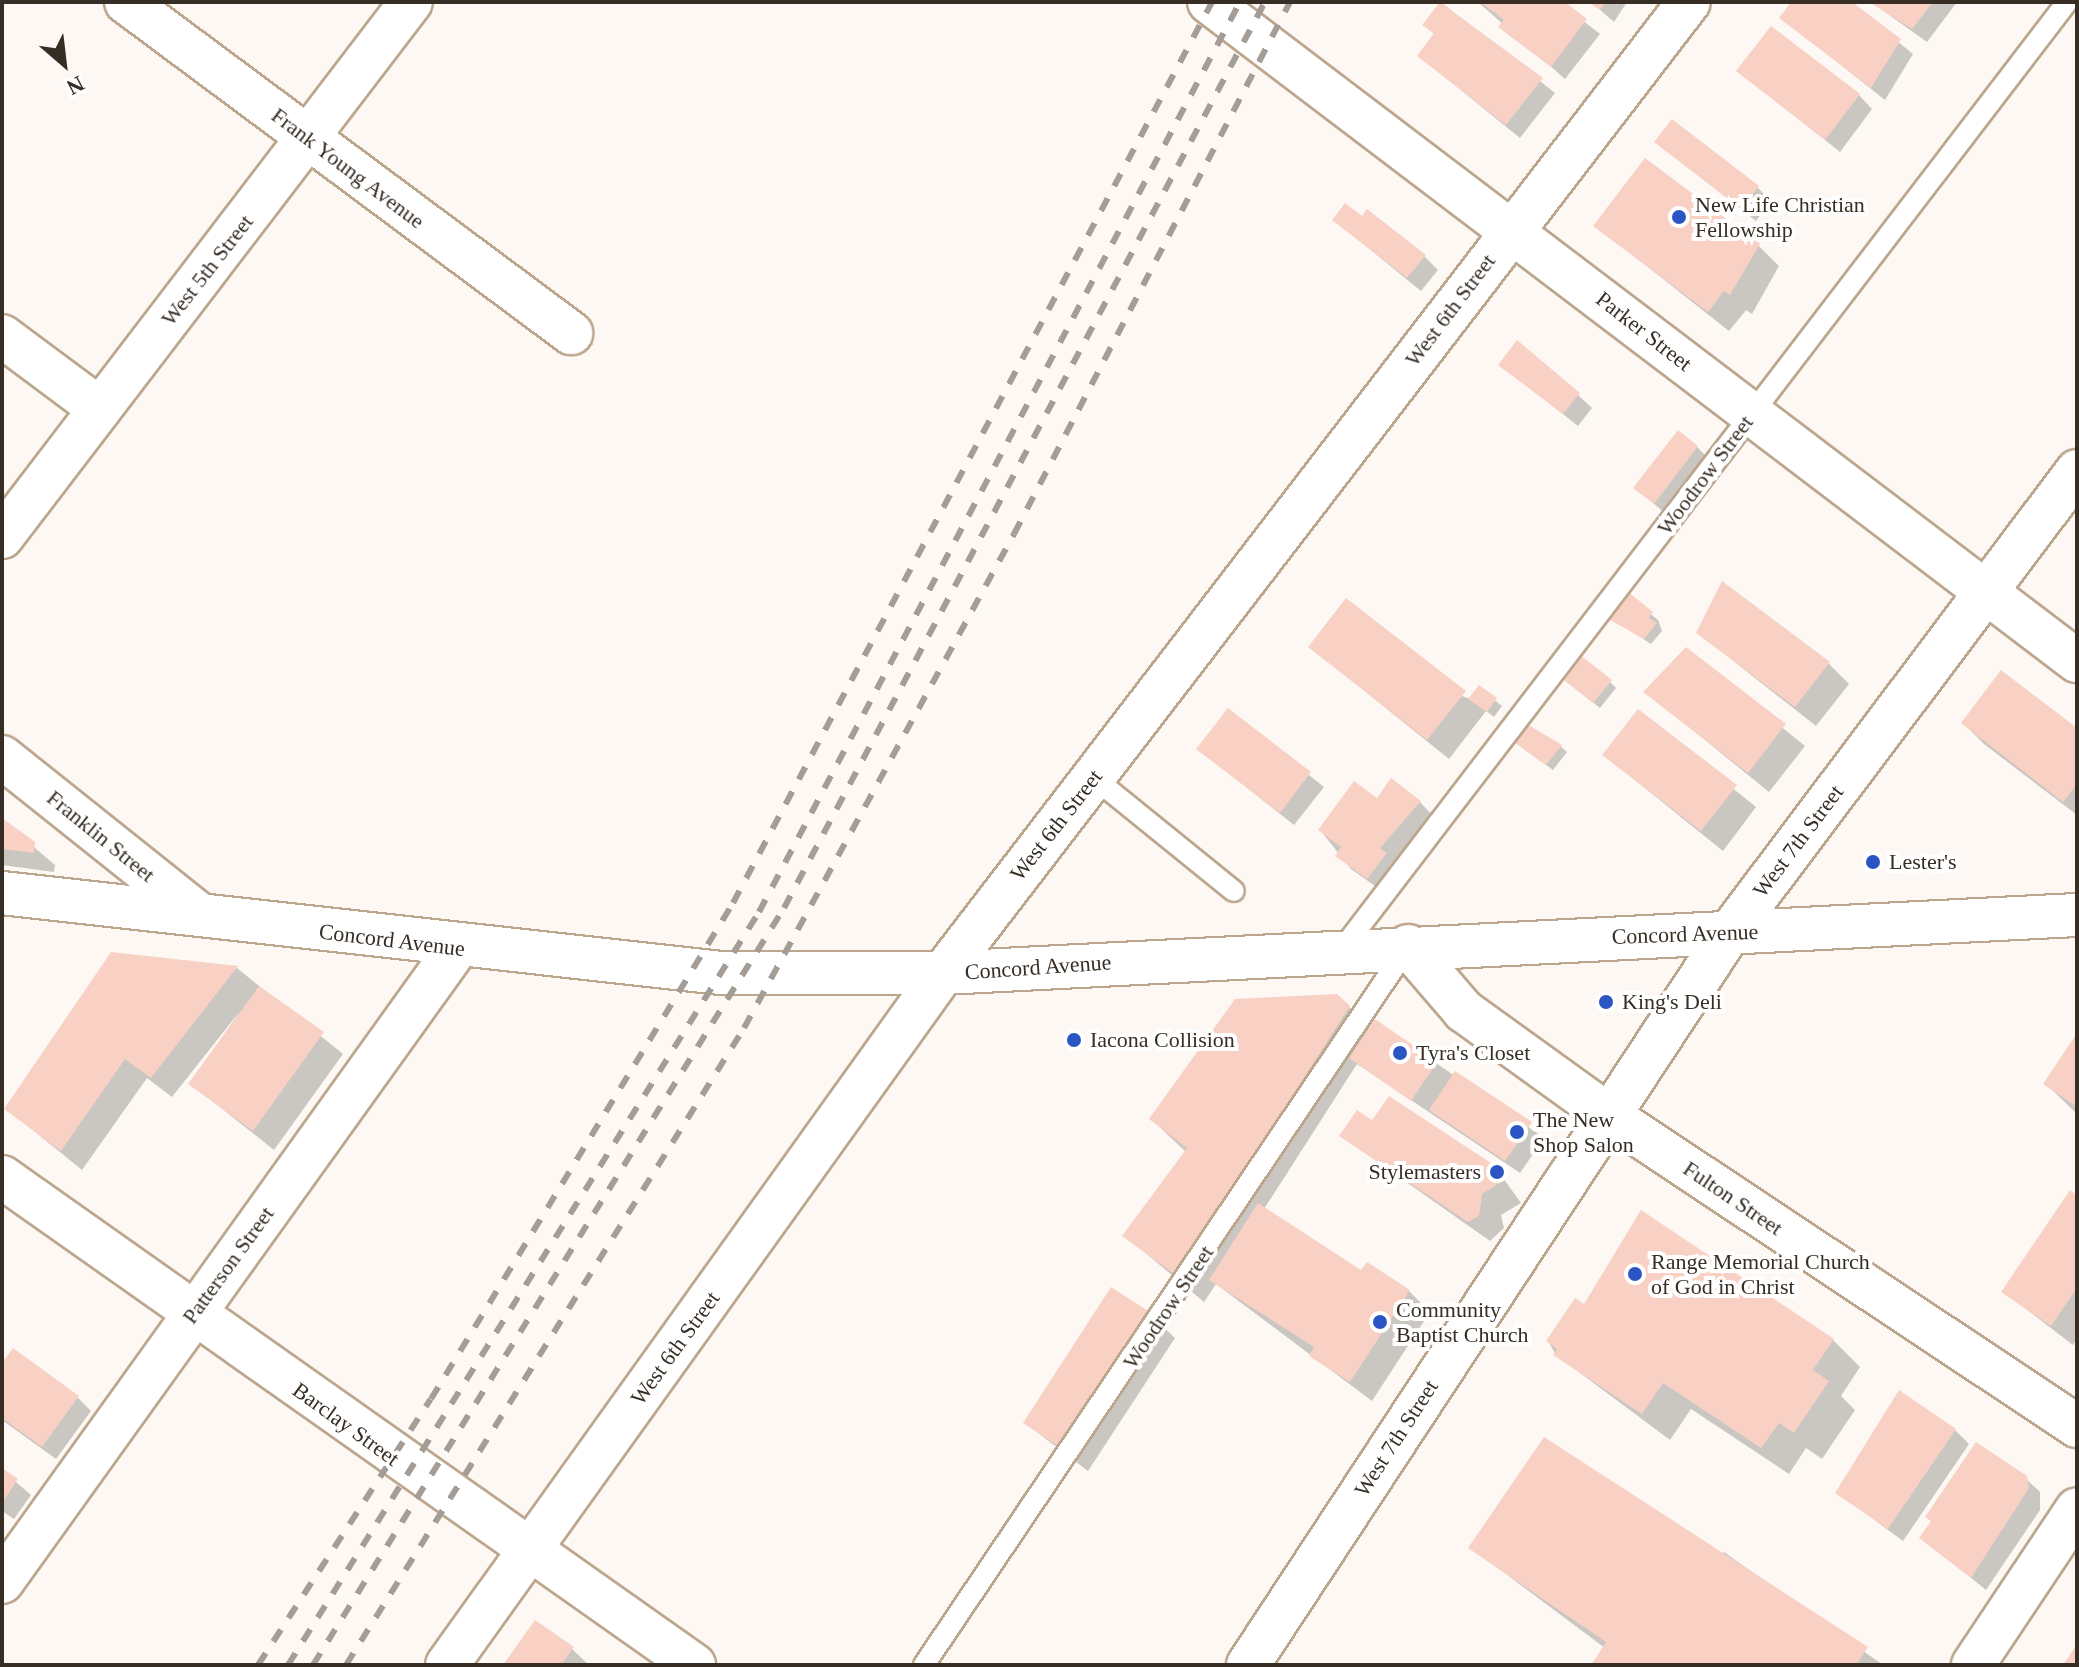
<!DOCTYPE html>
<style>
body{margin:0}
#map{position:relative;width:2079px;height:1667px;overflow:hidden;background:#fdf8f3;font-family:Georgia,serif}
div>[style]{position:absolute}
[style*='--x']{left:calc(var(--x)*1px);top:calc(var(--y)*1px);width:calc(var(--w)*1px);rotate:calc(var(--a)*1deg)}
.shadow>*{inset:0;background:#0003}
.building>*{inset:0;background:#f8d0c4}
.roads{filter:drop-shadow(2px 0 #bca68e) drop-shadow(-2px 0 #bca68e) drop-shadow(0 2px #bca68e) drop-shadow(0 -2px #bca68e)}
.lane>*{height:20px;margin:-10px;padding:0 10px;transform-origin:10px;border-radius:10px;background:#fff}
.street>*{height:42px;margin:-21px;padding:0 21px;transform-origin:21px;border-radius:21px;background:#fff}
.rail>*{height:6px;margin-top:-3px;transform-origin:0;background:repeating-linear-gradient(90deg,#a39d96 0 14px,transparent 0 28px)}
.dots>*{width:22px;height:22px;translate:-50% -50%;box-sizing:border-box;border:4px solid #fff;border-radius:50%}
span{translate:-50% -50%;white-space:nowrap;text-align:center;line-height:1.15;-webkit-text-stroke:8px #fff;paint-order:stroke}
.street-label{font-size:22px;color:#362e24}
.poi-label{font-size:22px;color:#362e24}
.left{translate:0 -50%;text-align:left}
.right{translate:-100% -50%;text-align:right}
.frame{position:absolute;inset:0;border:4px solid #362e24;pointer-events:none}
.north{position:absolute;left:24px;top:24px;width:80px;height:80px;-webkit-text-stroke:6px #fff;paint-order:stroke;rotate:152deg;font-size:22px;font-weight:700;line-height:32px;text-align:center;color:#362e24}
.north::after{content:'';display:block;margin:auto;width:28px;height:36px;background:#362e24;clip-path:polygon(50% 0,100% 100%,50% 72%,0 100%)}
</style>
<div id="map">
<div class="shadow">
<i style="clip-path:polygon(1478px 2px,1559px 2px,1600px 34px,1565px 79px)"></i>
<i style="clip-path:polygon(1591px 2px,1627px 2px,1614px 22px)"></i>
<i style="clip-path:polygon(1794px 2px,1849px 2px,1913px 54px,1885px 100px,1782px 18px)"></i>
<i style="clip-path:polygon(1871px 2px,1957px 2px,1927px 42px)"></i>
<i style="clip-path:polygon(1442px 3px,1555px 93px,1520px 138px,1419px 56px,1435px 35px,1425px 25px)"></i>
<i style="clip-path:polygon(1739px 71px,1859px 95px,1872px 109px,1840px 152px)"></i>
<i style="clip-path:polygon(1657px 142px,1758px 188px,1771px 201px,1756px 221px)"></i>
<i style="clip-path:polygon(1334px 220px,1424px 256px,1438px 270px,1421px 291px)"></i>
<i style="clip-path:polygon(1596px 226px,1759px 246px,1779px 266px,1752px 314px,1746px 310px,1729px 331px)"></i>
<i style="clip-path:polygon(1501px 365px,1578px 395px,1592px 408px,1578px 426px)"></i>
<i style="clip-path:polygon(1697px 447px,1711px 461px,1668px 516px,1636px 488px)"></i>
<i style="clip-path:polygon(1627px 594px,1658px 620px,1662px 631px,1651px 644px,1608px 616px)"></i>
<i style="clip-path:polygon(1698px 633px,1828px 663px,1849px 684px,1816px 726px)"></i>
<i style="clip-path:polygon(1310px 647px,1471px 699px,1479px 688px,1502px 706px,1494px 717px,1486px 711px,1449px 759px)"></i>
<i style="clip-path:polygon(1686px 650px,1805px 746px,1769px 792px,1646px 692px)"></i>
<i style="clip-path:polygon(1564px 679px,1610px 682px,1616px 688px,1600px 708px)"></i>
<i style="clip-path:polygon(1228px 711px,1324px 787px,1294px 825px,1198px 749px)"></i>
<i style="clip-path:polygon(1638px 712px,1756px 807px,1723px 851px,1604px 755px)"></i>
<i style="clip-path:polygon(1963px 723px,2077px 730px,2077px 815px,1984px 744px)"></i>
<i style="clip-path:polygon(1520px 746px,1560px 746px,1567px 752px,1553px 770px)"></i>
<i style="clip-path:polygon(1377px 801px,1420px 802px,1433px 816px,1393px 862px,1399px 868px,1382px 891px,1351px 869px,1320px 830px)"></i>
<i style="clip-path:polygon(2px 820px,55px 865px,54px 872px,2px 865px)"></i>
<i style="clip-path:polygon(112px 955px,237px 968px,343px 1054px,274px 1150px,191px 1084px,240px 1011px,172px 1097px,147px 1078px,82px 1170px,7px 1109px)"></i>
<i style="clip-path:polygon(1349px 1007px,1371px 1029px,1436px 1063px,1544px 1138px,1520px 1173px,1357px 1064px,1264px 1209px,1362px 1273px,1409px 1291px,1430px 1312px,1372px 1401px,1216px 1284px,1204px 1302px,1124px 1235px,1186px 1152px,1151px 1119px)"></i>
<i style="clip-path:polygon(2077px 1037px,2077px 1114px,2046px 1084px)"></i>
<i style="clip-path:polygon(1373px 1123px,1498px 1171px,1521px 1203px,1501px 1215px,1504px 1228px,1490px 1241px,1341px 1136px)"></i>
<i style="clip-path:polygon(2077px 1197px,2077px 1339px,2073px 1345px,2004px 1292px)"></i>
<i style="clip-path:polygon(1585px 1307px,1833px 1340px,1860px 1367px,1841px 1396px,1855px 1410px,1822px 1459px,1806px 1448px,1789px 1474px,1691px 1409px,1670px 1440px,1556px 1355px,1548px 1341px)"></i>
<i style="clip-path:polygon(1154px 1318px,1175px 1338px,1088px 1471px,1025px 1423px)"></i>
<i style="clip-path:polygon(2px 1366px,78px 1398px,91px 1411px,56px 1459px,2px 1420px)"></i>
<i style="clip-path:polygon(1955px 1430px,1969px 1444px,1903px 1541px,1838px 1493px)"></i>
<i style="clip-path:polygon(2px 1470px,31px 1495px,14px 1519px,2px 1511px)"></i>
<i style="clip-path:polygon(2025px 1478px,2040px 1492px,2040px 1510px,1986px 1590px,1922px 1538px)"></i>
<i style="clip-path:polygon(1470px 1547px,1719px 1558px,1724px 1552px,1883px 1665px,1593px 1665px,1605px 1648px)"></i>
<i style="clip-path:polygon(572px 1649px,589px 1665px,505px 1665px)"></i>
</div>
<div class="building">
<i style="clip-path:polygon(1440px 2px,1543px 78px,1506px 125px,1417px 56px,1434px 33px,1422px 25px)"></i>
<i style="clip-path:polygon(1480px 2px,1565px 2px,1587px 19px,1551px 67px,1498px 27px,1504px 20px)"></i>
<i style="clip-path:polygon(1589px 2px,1606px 2px,1600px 10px)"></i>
<i style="clip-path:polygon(1791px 2px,1852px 2px,1901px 39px,1871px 88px,1779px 18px)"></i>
<i style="clip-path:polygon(1869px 2px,1933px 2px,1912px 29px)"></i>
<i style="clip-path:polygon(1771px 26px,1860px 94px,1825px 140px,1736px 71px)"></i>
<i style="clip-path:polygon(1672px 119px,1759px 186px,1741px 209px,1654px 142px)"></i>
<i style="clip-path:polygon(1645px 158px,1760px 244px,1730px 295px,1724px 291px,1708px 312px,1593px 226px)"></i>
<i style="clip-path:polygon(1345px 203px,1362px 216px,1367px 209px,1426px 255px,1407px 278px,1332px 220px)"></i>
<i style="clip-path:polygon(1517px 340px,1580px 393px,1563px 414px,1498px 365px)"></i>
<i style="clip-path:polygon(1678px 430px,1698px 446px,1654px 504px,1633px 488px)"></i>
<i style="clip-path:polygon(1722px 581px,1830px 662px,1795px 707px,1696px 633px)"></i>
<i style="clip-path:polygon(1627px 591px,1653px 612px,1649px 618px,1657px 623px,1644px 639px,1605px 617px)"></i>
<i style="clip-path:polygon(1346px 598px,1466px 691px,1427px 740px,1308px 647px)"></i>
<i style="clip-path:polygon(1686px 647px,1786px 724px,1748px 773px,1643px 692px)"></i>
<i style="clip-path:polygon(1579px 654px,1612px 680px,1593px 703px,1555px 673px)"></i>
<i style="clip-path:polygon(2001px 670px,2077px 728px,2077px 784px,2063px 802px,1961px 723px)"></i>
<i style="clip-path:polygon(1479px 685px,1497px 698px,1487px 712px,1468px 699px)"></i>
<i style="clip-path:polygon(1228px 708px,1311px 772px,1280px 813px,1196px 749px)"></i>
<i style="clip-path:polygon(1638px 709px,1737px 785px,1701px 831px,1602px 755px)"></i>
<i style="clip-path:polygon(1525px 723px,1562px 745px,1546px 765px,1511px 740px)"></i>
<i style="clip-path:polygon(1391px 778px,1421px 801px,1380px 848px,1387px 853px,1367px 879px,1335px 856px,1341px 847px,1318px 830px,1354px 781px,1377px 798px)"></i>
<i style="clip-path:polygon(2px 818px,35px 842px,34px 853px,2px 849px)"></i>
<i style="clip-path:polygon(111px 952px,238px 966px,151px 1078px,125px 1059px,61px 1151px,4px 1109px)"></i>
<i style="clip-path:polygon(259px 986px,324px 1032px,253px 1131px,188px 1084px)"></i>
<i style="clip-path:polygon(1337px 994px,1350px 1006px,1177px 1276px,1122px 1236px,1187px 1148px,1149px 1119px,1235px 999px)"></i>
<i style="clip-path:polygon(1375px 1019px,1437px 1062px,1411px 1101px,1349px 1058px)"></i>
<i style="clip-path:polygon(2077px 1033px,2077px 1107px,2043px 1084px)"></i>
<i style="clip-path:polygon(1455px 1071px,1532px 1122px,1505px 1161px,1429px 1110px)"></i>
<i style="clip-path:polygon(1389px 1096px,1500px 1169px,1501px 1182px,1482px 1194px,1479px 1216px,1468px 1222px,1339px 1136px,1357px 1110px,1372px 1120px)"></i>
<i style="clip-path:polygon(2070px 1190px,2077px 1195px,2077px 1288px,2051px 1326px,2001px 1292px)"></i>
<i style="clip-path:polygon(1258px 1203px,1361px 1270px,1367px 1262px,1410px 1290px,1350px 1382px,1309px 1356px,1314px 1347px,1209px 1280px)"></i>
<i style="clip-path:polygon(1641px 1210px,1834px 1339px,1813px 1370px,1829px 1381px,1794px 1433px,1779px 1423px,1761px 1448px,1663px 1383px,1642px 1414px,1553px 1355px,1557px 1349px,1546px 1341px,1575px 1298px,1584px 1304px)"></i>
<i style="clip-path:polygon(1111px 1287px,1156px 1316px,1067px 1452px,1023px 1423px)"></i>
<i style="clip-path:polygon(13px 1348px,79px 1396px,42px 1447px,2px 1418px,2px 1363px)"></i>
<i style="clip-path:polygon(1899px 1390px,1956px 1429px,1888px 1529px,1835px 1493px)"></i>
<i style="clip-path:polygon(1544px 1437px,1868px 1647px,1856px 1665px,1591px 1665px,1606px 1642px,1468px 1548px)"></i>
<i style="clip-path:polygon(1976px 1442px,2027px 1476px,2029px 1488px,1971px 1578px,1919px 1538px,1931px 1521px,1925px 1517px)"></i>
<i style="clip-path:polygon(2px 1468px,18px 1479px,2px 1503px)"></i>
<i style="clip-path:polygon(535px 1620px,574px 1647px,561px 1665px,503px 1665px)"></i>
<i style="clip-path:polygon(2077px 1644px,2077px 1665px,2063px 1665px)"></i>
</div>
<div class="roads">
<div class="lane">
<i style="--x:1093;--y:777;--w:181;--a:39"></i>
<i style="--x:1343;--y:948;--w:1191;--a:-52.57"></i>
<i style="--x:924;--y:1665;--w:865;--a:-56.03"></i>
</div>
<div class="street">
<i style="--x:126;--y:2;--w:555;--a:36.64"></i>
<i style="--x:1209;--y:2;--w:1090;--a:37.21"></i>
<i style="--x:2;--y:336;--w:122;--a:36.7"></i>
<i style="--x:2;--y:537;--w:673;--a:-52.6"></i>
<i style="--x:2;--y:757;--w:253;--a:38.6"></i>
<i style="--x:2;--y:893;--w:723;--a:6.35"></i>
<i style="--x:721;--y:973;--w:222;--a:0"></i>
<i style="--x:943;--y:973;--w:1135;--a:-2.93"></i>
<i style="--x:1408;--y:946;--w:86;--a:49.3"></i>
<i style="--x:1464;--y:1011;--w:176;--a:35.8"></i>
<i style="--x:1607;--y:1114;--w:564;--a:33.58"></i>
<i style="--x:2;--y:1177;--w:847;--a:35.19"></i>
<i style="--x:2;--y:1582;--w:779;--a:-54.35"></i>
<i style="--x:447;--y:1665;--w:851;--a:-54.37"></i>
<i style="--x:943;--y:973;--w:1224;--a:-52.47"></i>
<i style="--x:1248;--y:1665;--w:877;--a:-56.67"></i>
<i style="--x:1730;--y:932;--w:577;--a:-53.03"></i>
<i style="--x:1973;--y:1665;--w:187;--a:-56.3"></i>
</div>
</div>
<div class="rail">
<i style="--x:258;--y:1665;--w:317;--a:-57"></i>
<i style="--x:431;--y:1399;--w:581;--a:-58.66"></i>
<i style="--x:733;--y:903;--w:1020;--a:-62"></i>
<i style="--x:288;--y:1665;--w:888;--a:-57.97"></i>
<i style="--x:759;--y:912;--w:1029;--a:-62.14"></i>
<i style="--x:313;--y:1665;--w:892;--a:-58.11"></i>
<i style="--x:784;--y:908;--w:1026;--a:-62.04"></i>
<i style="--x:346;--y:1665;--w:751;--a:-58"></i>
<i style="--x:744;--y:1028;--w:563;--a:-61.34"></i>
<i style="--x:1014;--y:534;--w:599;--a:-62.58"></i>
</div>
<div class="dots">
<i style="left:1679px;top:217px;background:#2a55c3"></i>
<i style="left:1873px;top:862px;background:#2a55c3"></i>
<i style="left:1606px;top:1002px;background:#2a55c3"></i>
<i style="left:1074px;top:1040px;background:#2a55c3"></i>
<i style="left:1400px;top:1053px;background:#2a55c3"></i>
<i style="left:1517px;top:1132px;background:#2a55c3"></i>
<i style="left:1497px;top:1172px;background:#2a55c3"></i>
<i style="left:1635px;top:1274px;background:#2a55c3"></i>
<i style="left:1380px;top:1322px;background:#2a55c3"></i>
</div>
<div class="street-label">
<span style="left:348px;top:168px;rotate:37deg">Frank Young Avenue</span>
<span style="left:207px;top:270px;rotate:-52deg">West 5th Street</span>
<span style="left:1450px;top:310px;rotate:-53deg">West 6th Street</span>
<span style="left:1644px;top:331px;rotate:38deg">Parker Street</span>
<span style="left:1705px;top:475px;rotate:-53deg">Woodrow Street</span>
<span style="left:1056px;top:825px;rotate:-52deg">West 6th Street</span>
<span style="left:101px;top:836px;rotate:39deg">Franklin Street</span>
<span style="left:1798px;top:841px;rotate:-53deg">West 7th Street</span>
<span style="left:1685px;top:934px;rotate:-2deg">Concord Avenue</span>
<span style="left:392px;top:940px;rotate:7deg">Concord Avenue</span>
<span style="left:1038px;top:967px;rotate:-4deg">Concord Avenue</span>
<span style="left:1733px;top:1198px;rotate:34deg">Fulton Street</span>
<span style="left:228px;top:1265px;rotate:-54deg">Patterson Street</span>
<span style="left:1168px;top:1307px;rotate:-56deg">Woodrow Street</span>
<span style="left:675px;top:1348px;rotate:-54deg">West 6th Street</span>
<span style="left:346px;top:1424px;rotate:36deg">Barclay Street</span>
<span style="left:1396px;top:1438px;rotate:-57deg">West 7th Street</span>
</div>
<div class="poi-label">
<span class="left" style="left:1695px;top:217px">New Life Christian<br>Fellowship</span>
<span class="left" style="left:1889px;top:862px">Lester's</span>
<span class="left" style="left:1622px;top:1002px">King's Deli</span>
<span class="left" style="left:1090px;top:1040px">Iacona Collision</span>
<span class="left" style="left:1416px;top:1053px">Tyra's Closet</span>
<span class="left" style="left:1533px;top:1132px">The New<br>Shop Salon</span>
<span class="right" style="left:1481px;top:1172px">Stylemasters</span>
<span class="left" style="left:1651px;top:1274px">Range Memorial Church<br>of God in Christ</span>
<span class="left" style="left:1396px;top:1322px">Community<br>Baptist Church</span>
</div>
<div class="frame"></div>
<div class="north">N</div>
</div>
